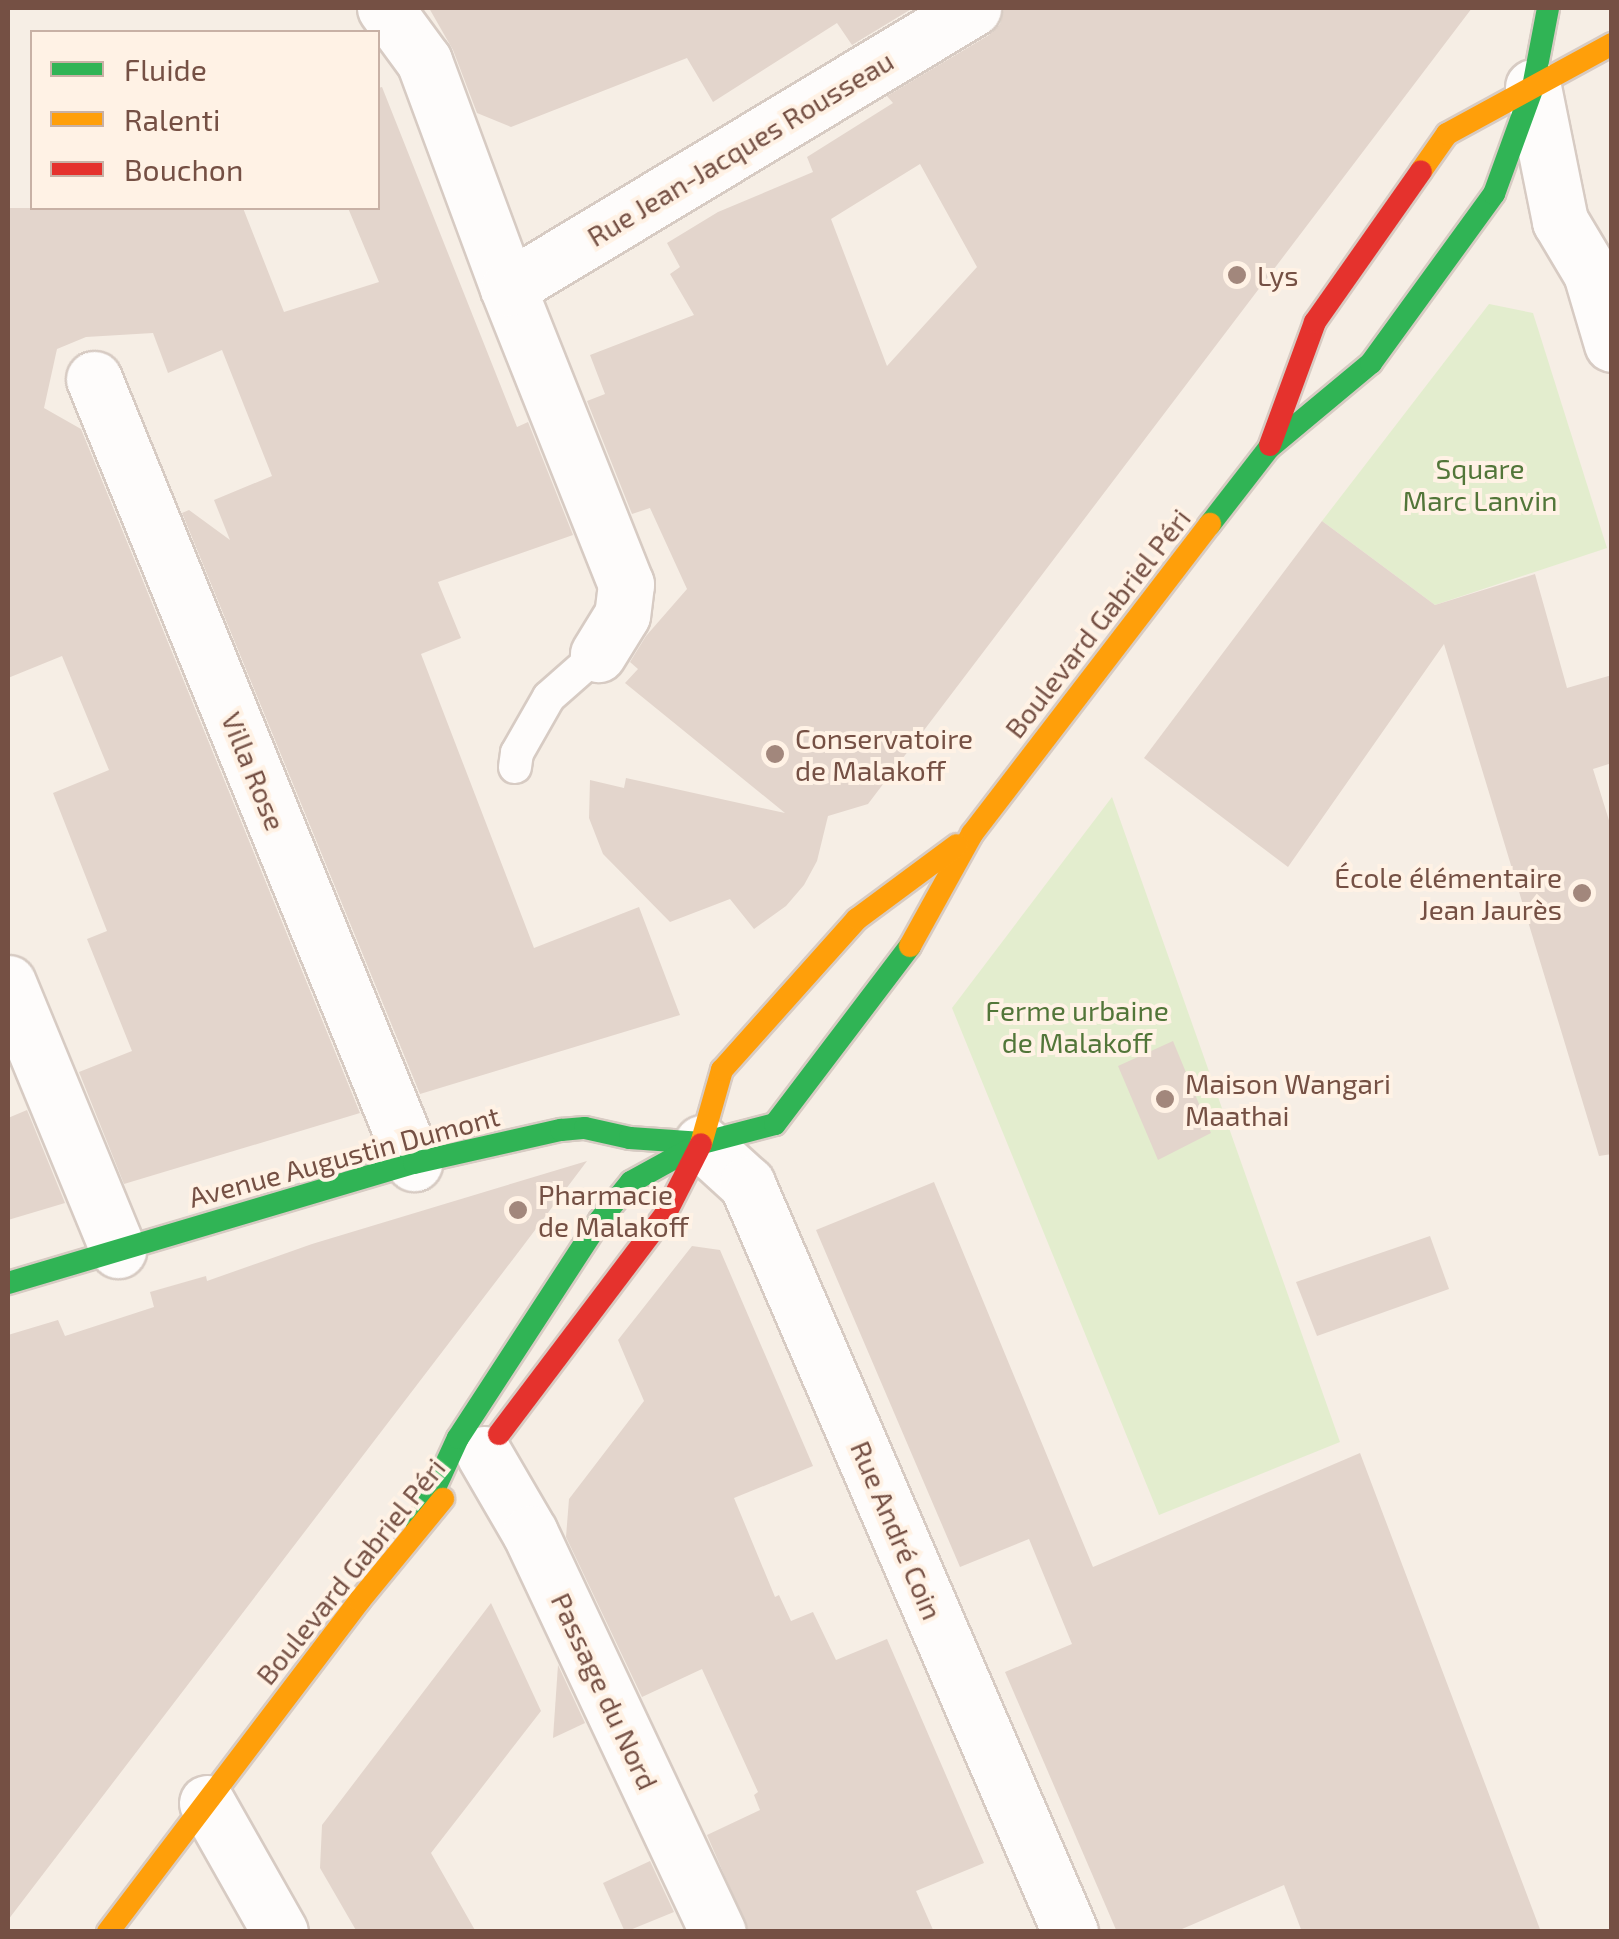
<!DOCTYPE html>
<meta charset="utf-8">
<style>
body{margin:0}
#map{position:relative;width:1619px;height:1939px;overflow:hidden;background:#f6eee5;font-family:"Exo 2",sans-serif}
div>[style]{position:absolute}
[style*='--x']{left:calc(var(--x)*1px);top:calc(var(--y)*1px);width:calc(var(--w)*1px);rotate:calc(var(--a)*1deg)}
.green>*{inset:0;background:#e3edce}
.building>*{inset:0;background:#e3d5cc}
.roads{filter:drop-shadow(2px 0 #d7cbc3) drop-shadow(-2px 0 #d7cbc3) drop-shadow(0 2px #d7cbc3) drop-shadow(0 -2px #d7cbc3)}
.lane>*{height:32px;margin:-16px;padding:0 16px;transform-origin:16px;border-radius:16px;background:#fefcfb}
.street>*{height:55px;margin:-27.5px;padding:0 27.5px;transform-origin:27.5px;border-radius:27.5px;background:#fefcfb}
.fast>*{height:22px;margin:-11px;padding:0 11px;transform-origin:11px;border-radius:11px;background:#30b455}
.slow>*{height:22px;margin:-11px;padding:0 11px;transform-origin:11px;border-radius:11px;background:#ff9f0a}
.jam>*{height:22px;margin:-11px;padding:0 11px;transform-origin:11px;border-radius:11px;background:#e5322d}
.dots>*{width:28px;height:28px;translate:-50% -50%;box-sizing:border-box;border:5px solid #fff2e5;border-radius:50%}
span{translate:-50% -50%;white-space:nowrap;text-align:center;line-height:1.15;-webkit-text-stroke:8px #fff2e5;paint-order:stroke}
.street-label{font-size:28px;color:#755044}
.poi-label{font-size:28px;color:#755044}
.left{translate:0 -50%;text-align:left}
.right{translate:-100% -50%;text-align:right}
.park-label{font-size:28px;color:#527639}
.frame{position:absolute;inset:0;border:10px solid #755044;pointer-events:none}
.legend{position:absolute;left:30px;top:30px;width:350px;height:180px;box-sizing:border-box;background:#fff2e5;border:2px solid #c8b1a5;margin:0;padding:12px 18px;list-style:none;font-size:30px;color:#755044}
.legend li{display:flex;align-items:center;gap:20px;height:50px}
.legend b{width:50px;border:2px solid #c8b1a5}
</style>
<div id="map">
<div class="green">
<i style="clip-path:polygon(1489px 304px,1533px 313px,1607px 548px,1435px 605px,1322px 521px)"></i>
<i style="clip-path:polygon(1112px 797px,1340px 1442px,1159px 1515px,952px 1008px)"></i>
</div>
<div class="building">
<i style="clip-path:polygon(429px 8px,913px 8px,852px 45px,837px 23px,713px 102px,687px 58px,511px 127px,477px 113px,453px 50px)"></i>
<i style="clip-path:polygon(evenodd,1004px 8px,1472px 8px,868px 804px,828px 816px,817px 861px,804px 885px,786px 906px,754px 929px,730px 899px,670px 922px,603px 854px,589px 818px,590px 780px,624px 788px,626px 778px,785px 813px,625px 683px,638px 669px,630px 662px,646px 636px,687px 589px,650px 508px,632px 514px,587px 401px,605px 394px,590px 355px,694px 315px,670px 274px,680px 267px,667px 243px,718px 212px,813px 172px,807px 157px,893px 103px,887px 96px,989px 35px,1000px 24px,1004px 8px,920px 164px,977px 267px,887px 366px,831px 219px,920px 164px)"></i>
<i style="clip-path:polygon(382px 87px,517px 427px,528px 422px,573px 535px,438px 582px,461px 638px,421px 654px,534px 948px,639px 907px,680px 1015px,420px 1094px,182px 513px,189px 510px,230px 540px,214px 500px,272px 476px,222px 350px,168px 373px,153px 333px,86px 337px,57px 349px,44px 408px,81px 429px,360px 1113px,124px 1184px,79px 1072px,132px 1051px,87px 939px,107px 931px,53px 793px,109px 770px,62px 656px,8px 678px,8px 208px,243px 208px,284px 312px,379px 282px,348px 208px,378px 208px,378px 88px)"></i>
<i style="clip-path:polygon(1322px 521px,1435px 605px,1535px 574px,1567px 688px,1612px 675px,1612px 763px,1593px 769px,1612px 830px,1612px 1154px,1599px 1156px,1444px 644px,1288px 867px,1144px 758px)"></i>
<i style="clip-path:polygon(1173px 1041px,1211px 1133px,1158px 1160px,1118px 1066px)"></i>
<i style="clip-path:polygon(27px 1110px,65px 1203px,8px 1220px,8px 1118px)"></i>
<i style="clip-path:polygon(587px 1161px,520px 1250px,8px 1920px,8px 1335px,58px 1320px,65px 1336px,154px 1307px,150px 1292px,206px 1276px,207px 1281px,312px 1244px)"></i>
<i style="clip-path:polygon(934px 1182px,1093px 1567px,1360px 1453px,1541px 1932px,1302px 1932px,1284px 1885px,1175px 1932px,1117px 1932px,1005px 1672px,1072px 1644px,1029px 1539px,960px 1567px,816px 1230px)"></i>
<i style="clip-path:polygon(1430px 1236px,1449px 1289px,1317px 1336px,1296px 1282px)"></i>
<i style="clip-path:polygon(692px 1246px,720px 1250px,813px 1466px,734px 1498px,775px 1597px,779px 1595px,791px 1621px,813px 1612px,836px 1660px,887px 1639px,984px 1863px,916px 1891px,934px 1932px,749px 1932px,707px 1835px,760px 1810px,754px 1795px,758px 1792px,702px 1669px,642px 1697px,566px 1537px,569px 1499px,644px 1401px,618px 1340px)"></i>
<i style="clip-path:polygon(491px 1603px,541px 1711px,431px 1853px,476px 1932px,357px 1932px,320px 1868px,322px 1825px)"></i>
<i style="clip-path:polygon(558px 1665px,585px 1723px,553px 1738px)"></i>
<i style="clip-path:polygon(650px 1861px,674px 1912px,625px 1932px,603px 1883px)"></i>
</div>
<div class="roads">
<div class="lane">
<i style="--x:515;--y:767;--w:14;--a:-82"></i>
<i style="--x:517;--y:753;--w:64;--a:-60.3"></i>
<i style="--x:549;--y:697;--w:65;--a:-41.3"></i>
</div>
<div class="street">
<i style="--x:385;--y:8;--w:66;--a:53.7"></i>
<i style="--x:424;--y:61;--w:242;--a:69.7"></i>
<i style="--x:508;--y:288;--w:319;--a:68.3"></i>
<i style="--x:626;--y:584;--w:31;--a:97"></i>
<i style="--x:622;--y:615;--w:46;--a:121.6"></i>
<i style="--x:1533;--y:87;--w:137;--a:78.6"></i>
<i style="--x:1560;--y:221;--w:61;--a:59.2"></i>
<i style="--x:1591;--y:273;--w:74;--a:73.5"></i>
<i style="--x:508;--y:288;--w:543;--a:-31.05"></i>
<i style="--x:94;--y:379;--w:847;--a:67.8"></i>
<i style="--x:8;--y:983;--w:289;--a:67.6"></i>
<i style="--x:702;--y:1143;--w:61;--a:42.3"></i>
<i style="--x:747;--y:1184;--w:815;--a:66.64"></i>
<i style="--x:484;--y:1454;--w:91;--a:59.8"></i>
<i style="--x:530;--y:1533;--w:441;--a:64.8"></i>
<i style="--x:207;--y:1803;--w:148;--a:60.5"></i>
</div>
<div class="fast">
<i style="--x:1210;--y:524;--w:96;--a:-52.2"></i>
<i style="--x:1269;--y:448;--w:133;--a:-39.8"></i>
<i style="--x:1371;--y:363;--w:209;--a:-54"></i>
<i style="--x:1494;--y:194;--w:114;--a:-70"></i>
<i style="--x:1533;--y:87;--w:80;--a:-79.2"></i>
<i style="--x:8;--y:1283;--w:423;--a:-16.5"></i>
<i style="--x:414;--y:1163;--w:151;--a:-12.7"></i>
<i style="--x:561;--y:1130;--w:24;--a:-5"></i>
<i style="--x:585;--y:1128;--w:46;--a:12.5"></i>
<i style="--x:630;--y:1138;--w:72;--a:4"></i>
<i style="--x:417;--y:1527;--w:98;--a:-65.3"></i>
<i style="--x:458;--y:1438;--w:260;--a:-56.9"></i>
<i style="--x:600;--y:1220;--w:49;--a:-50.8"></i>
<i style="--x:631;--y:1182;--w:81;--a:-28.8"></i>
<i style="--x:702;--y:1143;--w:75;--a:-14.6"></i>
<i style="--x:775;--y:1124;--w:223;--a:-52.8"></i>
</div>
<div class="slow">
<i style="--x:1421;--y:171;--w:45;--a:-54.9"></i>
<i style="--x:1447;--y:134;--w:188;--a:-28.6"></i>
<i style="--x:910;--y:946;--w:128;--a:-61"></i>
<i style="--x:972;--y:834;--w:391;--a:-52.5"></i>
<i style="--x:701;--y:1144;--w:77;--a:-74.2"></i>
<i style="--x:722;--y:1070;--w:203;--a:-48.2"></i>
<i style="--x:857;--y:919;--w:124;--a:-36.5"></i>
<i style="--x:108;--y:1932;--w:417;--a:-52.8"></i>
<i style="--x:360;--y:1600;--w:131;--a:-50.6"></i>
</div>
<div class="jam">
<i style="--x:1270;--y:445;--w:131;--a:-69.9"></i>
<i style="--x:1315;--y:322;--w:184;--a:-54.9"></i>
<i style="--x:499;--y:1434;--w:277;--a:-52.9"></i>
<i style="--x:666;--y:1213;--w:77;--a:-63.1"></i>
</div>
</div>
<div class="dots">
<i style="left:1237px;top:275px;background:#a2877c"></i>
<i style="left:775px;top:754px;background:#a2877c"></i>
<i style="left:1582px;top:893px;background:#a2877c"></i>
<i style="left:1165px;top:1099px;background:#a2877c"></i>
<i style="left:518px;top:1210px;background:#a2877c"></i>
</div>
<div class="street-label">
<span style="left:740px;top:148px;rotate:-31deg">Rue Jean-Jacques Rousseau</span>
<span style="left:1097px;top:623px;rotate:-52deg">Boulevard Gabriel Péri</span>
<span style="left:254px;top:771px;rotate:68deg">Villa Rose</span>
<span style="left:344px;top:1156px;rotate:-15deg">Avenue Augustin Dumont</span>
<span style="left:897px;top:1530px;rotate:67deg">Rue André Coin</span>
<span style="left:350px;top:1571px;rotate:-51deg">Boulevard Gabriel Péri</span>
<span style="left:605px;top:1691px;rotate:65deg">Passage du Nord</span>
</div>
<div class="poi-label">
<span class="left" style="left:1257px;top:275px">Lys</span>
<span class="left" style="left:795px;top:754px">Conservatoire<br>de Malakoff</span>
<span class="right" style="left:1562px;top:893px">École élémentaire<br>Jean Jaurès</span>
<span class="left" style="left:1185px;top:1099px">Maison Wangari<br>Maathai</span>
<span class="left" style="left:538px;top:1210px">Pharmacie<br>de Malakoff</span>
</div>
<div class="park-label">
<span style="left:1480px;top:484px">Square<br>Marc Lanvin</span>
<span style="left:1077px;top:1026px">Ferme urbaine<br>de Malakoff</span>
</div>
<div class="frame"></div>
<ul class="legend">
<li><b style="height:12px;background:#30b455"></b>Fluide</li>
<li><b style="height:12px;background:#ff9f0a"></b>Ralenti</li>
<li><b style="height:12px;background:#e5322d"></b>Bouchon</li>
</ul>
</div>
